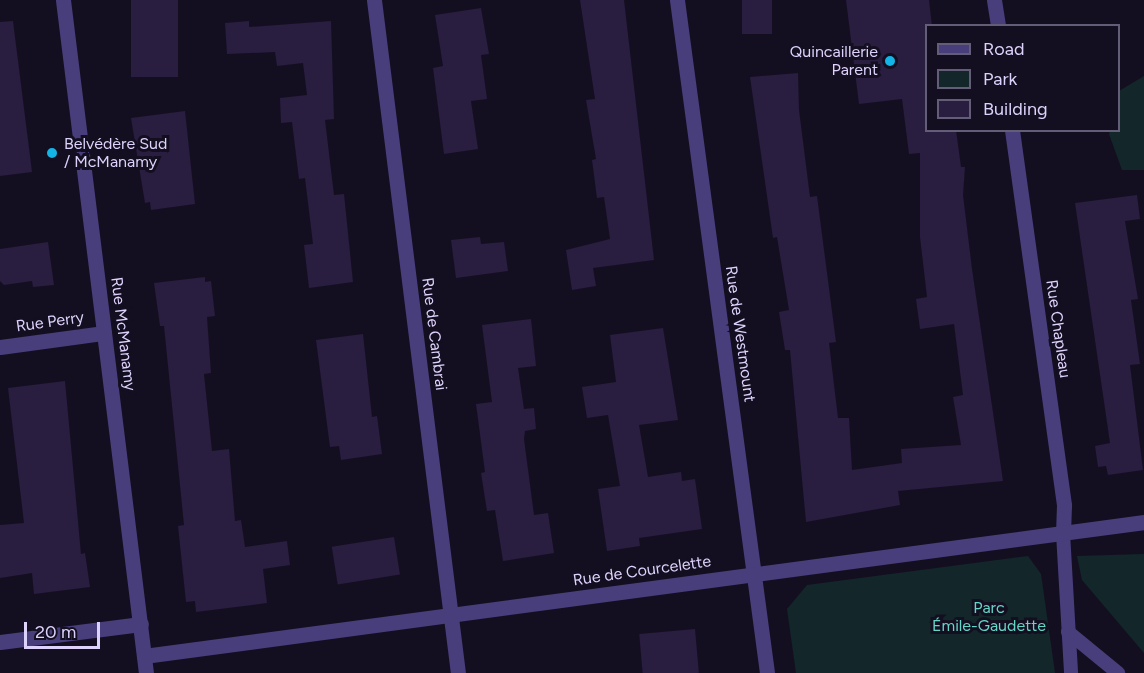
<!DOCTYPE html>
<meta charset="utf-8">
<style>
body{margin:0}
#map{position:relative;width:1144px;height:673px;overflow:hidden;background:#140f20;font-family:Figtree,sans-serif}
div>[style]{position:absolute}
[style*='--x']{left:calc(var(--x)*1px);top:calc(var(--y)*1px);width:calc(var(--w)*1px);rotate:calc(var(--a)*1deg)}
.green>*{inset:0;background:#13272a}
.building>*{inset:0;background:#291d40;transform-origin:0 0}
.service>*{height:14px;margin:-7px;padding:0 7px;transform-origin:7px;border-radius:7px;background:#493e7c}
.minor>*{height:15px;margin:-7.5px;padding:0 7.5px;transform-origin:7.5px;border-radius:7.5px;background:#493e7c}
.tertiary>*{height:15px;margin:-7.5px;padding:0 7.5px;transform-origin:7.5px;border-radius:7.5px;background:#493e7c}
.dots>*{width:16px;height:16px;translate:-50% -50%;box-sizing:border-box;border:3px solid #140f20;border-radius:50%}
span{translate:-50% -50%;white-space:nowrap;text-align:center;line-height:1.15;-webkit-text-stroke:6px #140f20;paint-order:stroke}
.poi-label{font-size:16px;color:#ddd2fb}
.right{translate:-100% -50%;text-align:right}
.left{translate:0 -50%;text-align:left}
.street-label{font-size:16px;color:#ddd2fb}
.park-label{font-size:16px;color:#65d5c8}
.legend{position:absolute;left:925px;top:24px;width:195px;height:108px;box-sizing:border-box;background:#140f20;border:2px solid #645d78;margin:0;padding:8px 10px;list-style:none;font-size:18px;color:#ddd2fb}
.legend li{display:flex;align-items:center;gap:12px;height:30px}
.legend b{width:30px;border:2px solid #645d78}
.scale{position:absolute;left:24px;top:622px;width:76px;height:27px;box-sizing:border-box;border:3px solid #ddd2fb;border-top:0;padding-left:8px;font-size:18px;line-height:21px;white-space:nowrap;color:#ddd2fb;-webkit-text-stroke:4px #140f20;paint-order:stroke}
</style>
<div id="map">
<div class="green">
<div style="clip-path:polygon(1144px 76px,1144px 170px,1122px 170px,1109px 134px,1110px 131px,1118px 130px,1119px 91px)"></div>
<div style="clip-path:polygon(1144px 554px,1144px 653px,1082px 580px,1077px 556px)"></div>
<div style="clip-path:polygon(1028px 556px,1041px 574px,1055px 673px,796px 673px,787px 609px,807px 585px)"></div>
</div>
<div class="building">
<div style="left:131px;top:0;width:47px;height:77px"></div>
<div style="clip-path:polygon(580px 0,624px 0,654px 260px,593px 268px,596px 286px,572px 290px,566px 250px,610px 239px,604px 197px,597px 198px,592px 160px,596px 159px,586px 100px,595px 99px)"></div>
<div style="left:742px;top:0;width:30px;height:34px"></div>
<div style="clip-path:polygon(846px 0,929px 0,932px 26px,927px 26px,927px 130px,956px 130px,961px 167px,965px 167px,963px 195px,972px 269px,1003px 481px,898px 491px,900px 505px,806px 522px,790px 350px,785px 350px,779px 312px,789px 310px,777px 237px,773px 238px,750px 77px,798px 73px,799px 110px,810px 197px,817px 196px,836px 342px,829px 343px,838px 418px,849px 418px,852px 470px,902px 463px,901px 449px,961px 445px,953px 397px,963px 395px,954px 324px,920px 329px,916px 299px,927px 297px,920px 237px,920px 153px,909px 154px,902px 99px,859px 104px)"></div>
<div style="clip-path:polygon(481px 8px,489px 54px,481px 55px,487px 99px,471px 101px,478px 149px,444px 154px,433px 68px,443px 66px,435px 15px)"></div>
<div style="clip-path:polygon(13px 21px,32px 172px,0 176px,0 22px)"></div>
<div style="clip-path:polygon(249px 21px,249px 27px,331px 21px,334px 119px,325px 120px,334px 195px,344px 194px,353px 282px,309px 288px,304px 245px,313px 244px,305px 178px,299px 179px,292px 122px,281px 123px,280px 98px,307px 95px,303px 63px,277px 66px,275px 52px,227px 54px,225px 23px)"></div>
<div style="clip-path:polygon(185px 111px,195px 204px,151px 210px,150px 202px,145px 203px,131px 118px)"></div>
<div style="clip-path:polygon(1137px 195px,1140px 219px,1125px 221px,1138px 299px,1131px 300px,1140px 364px,1130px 365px,1143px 470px,1108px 475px,1106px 466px,1098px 467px,1095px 446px,1110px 443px,1075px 203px)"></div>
<div style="clip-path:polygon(480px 237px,481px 244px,504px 242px,508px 271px,456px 278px,451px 240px)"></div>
<div style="clip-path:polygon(48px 242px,54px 285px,33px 287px,32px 281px,4px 285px,0 281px,0 249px)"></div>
<div style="clip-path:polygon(205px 277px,205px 282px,211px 281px,215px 316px,207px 317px,211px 373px,204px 374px,212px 451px,229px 449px,235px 521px,241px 520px,245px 547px,287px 541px,290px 565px,263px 569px,267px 603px,196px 612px,195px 601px,186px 602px,178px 526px,184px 525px,164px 326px,160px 326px,154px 283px)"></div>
<div style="clip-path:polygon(531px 319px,536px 366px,518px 368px,524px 409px,534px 408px,536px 429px,525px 431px,524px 439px,534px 515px,548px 513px,554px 553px,503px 561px,495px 510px,487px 511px,481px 473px,485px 472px,476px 404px,492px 402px,482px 325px)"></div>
<div style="clip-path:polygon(663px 328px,678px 420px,639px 425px,648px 477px,681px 472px,682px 481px,695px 479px,702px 529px,639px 538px,640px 546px,607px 551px,598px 489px,620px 486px,608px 415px,587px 418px,582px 387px,616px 382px,610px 335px)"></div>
<div style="clip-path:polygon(363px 334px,372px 417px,377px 416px,382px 454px,341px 460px,339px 446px,330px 447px,316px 340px)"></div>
<div style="clip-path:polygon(65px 381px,81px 554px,85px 553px,90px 587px,34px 594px,32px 573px,0 578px,0 525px,24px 523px,8px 388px)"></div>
<div style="left:394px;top:537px;width:38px;height:63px;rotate:81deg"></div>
<div style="left:695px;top:629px;width:44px;height:56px;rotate:85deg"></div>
</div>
<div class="service">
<div style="--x:1063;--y:533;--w:140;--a:86.7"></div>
<div style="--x:1068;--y:632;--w:65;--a:39.4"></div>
</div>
<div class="minor">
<div style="--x:374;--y:0;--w:678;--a:82.89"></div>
<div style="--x:677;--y:0;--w:679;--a:82.38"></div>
<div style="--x:994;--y:0;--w:26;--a:81"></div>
<div style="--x:1012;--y:130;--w:379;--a:82.1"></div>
<div style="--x:1064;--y:505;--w:28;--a:92"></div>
<div style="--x:0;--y:347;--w:105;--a:-7.7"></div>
<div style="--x:0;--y:642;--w:142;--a:-7.3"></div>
<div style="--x:144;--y:656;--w:1009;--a:-7.63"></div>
</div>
<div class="tertiary">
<div style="--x:63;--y:0;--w:678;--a:82.97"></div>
</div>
<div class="dots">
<div style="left:890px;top:61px;background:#13b4e6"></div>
<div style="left:52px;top:153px;background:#13b4e6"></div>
</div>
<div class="poi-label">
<span class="right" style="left:878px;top:61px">Quincaillerie<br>Parent</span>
<span class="left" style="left:64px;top:153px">Belvédère Sud<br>/ McManamy</span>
</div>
<div class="street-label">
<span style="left:50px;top:322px;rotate:-8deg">Rue Perry</span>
<span style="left:1058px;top:329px;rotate:82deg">Rue Chapleau</span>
<span style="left:123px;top:334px;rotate:83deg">Rue McManamy</span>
<span style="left:434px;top:334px;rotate:83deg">Rue de Cambrai</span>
<span style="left:740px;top:334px;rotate:82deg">Rue de Westmount</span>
<span style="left:642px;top:571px;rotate:-8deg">Rue de Courcelette</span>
</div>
<div class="park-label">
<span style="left:989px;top:617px">Parc<br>Émile-Gaudette</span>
</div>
<ul class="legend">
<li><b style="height:8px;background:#493e7c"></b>Road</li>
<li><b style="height:16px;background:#13272a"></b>Park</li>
<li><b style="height:16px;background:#291d40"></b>Building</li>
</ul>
<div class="scale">20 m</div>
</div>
